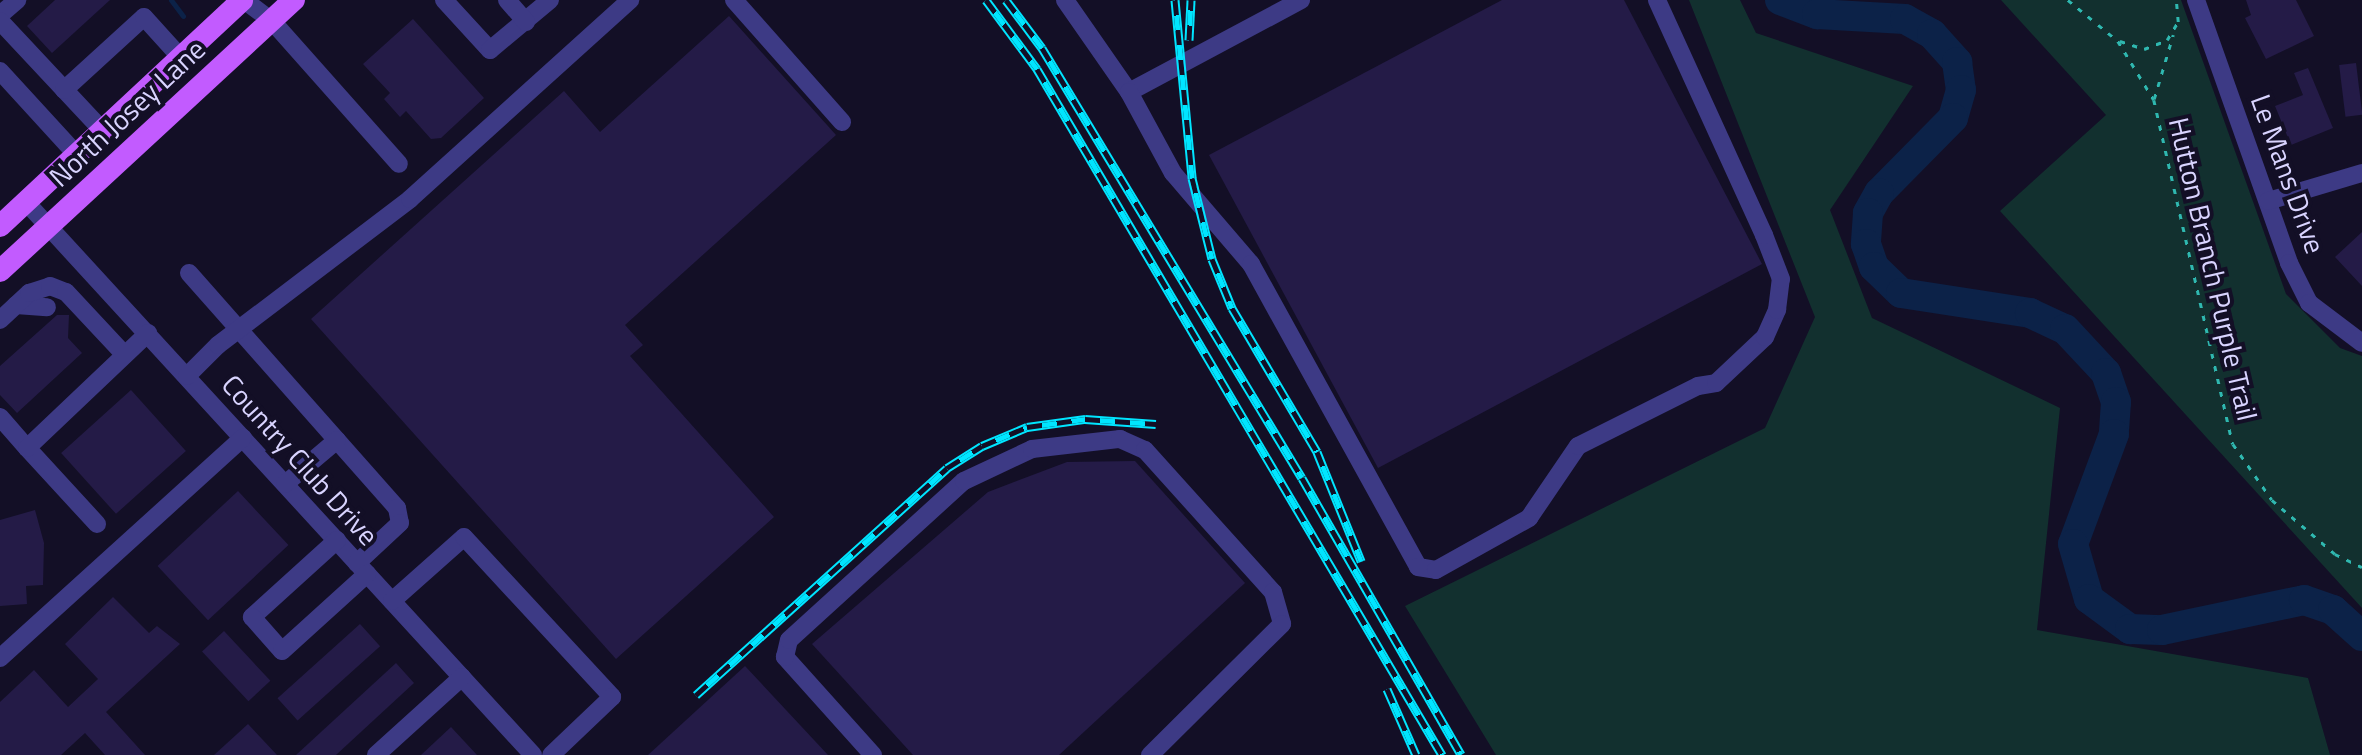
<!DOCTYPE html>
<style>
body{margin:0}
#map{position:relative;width:2362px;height:755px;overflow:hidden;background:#130f26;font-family:"Titillium Web",sans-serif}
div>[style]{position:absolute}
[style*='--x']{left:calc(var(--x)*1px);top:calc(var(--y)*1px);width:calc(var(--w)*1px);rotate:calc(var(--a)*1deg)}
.green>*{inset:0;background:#12302f}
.stream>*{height:5px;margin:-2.5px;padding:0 2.5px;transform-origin:2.5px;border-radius:2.5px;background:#0c2248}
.river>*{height:30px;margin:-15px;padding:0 15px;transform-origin:15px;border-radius:15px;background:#0c2248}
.building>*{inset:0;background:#241b47;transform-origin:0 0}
.path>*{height:2.5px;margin-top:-1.25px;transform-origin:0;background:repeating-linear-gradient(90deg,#2fb8b0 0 5px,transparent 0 13px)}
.minor>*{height:18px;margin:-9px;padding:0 9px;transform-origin:9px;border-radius:9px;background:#3d3a85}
.major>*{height:22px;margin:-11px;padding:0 11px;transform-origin:11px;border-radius:11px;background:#c25bff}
.rail>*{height:9px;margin-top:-4.5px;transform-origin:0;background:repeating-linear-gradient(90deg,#130f26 0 15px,#00e5ff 0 30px);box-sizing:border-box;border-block:2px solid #00e5ff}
span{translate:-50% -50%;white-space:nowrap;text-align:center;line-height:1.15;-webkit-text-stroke:8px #130f26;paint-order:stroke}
.street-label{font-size:28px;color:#d9d4ff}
</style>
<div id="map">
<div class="green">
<div style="clip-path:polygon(1689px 0,1740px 0,1756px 33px,1913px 86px,1830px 210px,1872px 318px,2060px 408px,2037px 630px,2308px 678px,2330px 755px,1496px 755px,1405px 606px,1765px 428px,1815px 317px)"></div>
<div style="clip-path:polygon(2001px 0,2181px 0,2286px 294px,2340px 348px,2362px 356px,2362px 608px,2000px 211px,2106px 115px)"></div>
</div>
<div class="stream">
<div style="--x:171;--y:0;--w:20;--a:53"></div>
</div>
<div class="river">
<div style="--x:1780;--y:0;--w:40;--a:21"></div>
<div style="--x:1817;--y:14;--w:88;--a:3.3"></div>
<div style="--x:1905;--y:19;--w:31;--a:29"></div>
<div style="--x:1932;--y:34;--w:38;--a:48"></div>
<div style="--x:1957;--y:62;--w:28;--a:82"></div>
<div style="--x:1961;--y:90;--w:29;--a:106"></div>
<div style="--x:1953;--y:118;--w:105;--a:134.6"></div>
<div style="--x:1879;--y:193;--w:23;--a:119"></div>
<div style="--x:1868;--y:213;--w:31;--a:94"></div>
<div style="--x:1866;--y:244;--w:24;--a:71"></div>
<div style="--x:1874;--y:267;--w:37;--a:44"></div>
<div style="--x:1901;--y:293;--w:131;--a:8.8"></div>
<div style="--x:2030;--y:313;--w:38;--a:25"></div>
<div style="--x:2065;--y:329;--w:60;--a:47"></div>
<div style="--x:2106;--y:373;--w:31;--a:71"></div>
<div style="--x:2116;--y:402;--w:32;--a:94"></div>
<div style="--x:2114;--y:434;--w:117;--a:110.4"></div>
<div style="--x:2073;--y:544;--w:57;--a:73.8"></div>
<div style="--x:2089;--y:599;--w:51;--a:36.2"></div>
<div style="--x:2130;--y:629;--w:32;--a:2"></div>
<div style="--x:2162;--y:630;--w:145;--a:-11.9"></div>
<div style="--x:2304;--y:600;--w:31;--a:19"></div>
<div style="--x:2333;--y:610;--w:39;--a:42"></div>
</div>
<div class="building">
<div style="clip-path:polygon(55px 0,110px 0,52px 53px,27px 26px)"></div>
<div style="clip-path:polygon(1502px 0,1624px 0,1762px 264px,1378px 468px,1209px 155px)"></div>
<div style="clip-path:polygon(2246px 0,2296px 0,2314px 36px,2266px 59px,2245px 18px,2251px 15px)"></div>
<div style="clip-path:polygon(729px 16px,836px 135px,625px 325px,643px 345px,630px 356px,774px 517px,616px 659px,311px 319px,564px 91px,600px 132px)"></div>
<div style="clip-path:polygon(413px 19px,484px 98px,441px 138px,431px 139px,406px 111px,400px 117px,384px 99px,390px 93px,363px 64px)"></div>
<div style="left:2356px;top:63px;width:52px;height:17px;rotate:83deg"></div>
<div style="clip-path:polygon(2308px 68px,2333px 128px,2291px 145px,2275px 106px,2303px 95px,2294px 73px)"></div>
<div style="clip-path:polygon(2362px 232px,2362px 286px,2335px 257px)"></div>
<div style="clip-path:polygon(57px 315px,69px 315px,68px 338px,82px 353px,17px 413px,0 395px,0 366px)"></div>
<div style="left:131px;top:390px;width:82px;height:94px;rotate:48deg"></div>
<div style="clip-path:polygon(1135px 461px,1245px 583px,1059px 755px,913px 755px,812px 644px,988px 492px,1067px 462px)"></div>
<div style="left:238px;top:491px;width:74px;height:110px;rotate:47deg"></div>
<div style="clip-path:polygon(35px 510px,44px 543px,43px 585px,26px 586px,27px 604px,0 606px,0 520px)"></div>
<div style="clip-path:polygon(113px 597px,149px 633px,157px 626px,180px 644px,106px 712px,145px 755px,105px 755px,85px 733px,61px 755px,0 755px,0 702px,34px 670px,68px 707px,98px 679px,65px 644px)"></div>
<div style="left:360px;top:624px;width:30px;height:111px;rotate:48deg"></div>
<div style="left:224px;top:631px;width:68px;height:30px;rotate:47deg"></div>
<div style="clip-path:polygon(396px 663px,414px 683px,336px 755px,296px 755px)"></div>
<div style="clip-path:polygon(745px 666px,828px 755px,648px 755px)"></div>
<div style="clip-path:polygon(248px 724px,277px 755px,214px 755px)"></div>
<div style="clip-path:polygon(451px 727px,477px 755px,421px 755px)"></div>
</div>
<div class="path">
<div style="--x:2068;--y:0;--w:65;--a:39.4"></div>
<div style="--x:2118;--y:41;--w:69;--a:58.6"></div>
<div style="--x:2154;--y:100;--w:353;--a:77.1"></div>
<div style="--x:2233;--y:444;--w:68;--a:55.1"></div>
<div style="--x:2272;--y:500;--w:83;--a:40.6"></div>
<div style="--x:2335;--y:554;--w:30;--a:26"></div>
<div style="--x:2120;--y:41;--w:25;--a:18"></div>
<div style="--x:2144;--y:49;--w:25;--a:-21"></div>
<div style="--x:2167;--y:40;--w:21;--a:-59"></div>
<div style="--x:2178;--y:22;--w:22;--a:-95"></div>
<div style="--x:2154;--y:99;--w:67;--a:-73.5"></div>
</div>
<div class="minor">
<div style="--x:244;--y:0;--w:35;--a:37"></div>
<div style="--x:272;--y:21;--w:191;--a:48.4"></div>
<div style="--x:444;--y:0;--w:68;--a:47.4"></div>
<div style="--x:490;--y:50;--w:78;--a:-39.8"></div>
<div style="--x:507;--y:0;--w:29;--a:49"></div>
<div style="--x:734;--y:0;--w:163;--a:48.5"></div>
<div style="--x:1065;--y:0;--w:112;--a:55.2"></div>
<div style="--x:1129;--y:92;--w:195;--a:-28.1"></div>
<div style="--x:2196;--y:0;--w:279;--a:70.5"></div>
<div style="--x:2289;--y:263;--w:45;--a:63.4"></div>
<div style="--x:2309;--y:303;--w:66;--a:37"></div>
<div style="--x:0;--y:15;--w:23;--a:-41"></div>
<div style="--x:0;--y:21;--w:151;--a:46.9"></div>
<div style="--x:0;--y:71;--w:114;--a:47.5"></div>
<div style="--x:64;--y:90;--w:108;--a:-42.4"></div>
<div style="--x:144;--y:17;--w:55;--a:47.9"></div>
<div style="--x:1129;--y:92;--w:92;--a:61.5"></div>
<div style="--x:1173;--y:173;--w:120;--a:49.4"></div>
<div style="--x:1251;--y:264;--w:346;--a:61.1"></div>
<div style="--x:1418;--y:567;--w:18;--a:9"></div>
<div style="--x:1436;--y:570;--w:107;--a:-29.2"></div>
<div style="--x:1529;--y:518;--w:87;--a:-55.8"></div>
<div style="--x:1578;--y:446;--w:134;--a:-26.6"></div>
<div style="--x:1698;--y:386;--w:18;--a:-9"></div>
<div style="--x:1716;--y:383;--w:67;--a:-43.2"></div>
<div style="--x:1765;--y:337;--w:30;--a:-66"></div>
<div style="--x:1777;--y:310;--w:31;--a:-83"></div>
<div style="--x:1781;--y:279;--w:47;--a:-111.1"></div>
<div style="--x:1764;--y:235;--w:258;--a:-114.5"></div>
<div style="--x:2268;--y:201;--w:98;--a:-16.6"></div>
<div style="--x:26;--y:202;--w:750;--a:47.48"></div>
<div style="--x:189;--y:273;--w:314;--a:48.5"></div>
<div style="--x:397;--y:508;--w:15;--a:79"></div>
<div style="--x:400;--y:523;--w:59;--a:137.1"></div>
<div style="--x:16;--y:305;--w:31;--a:4"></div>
<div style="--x:0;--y:320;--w:40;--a:-43"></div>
<div style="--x:29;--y:293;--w:22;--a:-18"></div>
<div style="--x:50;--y:286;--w:17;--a:21"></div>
<div style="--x:66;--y:292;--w:86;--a:46.9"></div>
<div style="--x:187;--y:376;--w:44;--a:-45"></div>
<div style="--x:218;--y:345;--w:241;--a:-37.2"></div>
<div style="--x:410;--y:199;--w:297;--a:-42.1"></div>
<div style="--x:0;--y:417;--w:41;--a:48.9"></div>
<div style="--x:285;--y:484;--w:68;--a:-40.2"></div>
<div style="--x:97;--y:524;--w:103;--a:-132.6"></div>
<div style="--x:27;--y:448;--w:167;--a:-43.5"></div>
<div style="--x:337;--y:540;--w:115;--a:137.8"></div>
<div style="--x:252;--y:617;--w:45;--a:48.6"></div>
<div style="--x:282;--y:651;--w:115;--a:-42.2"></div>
<div style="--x:392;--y:601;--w:96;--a:-41.6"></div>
<div style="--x:464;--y:537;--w:218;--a:47.2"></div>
<div style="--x:612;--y:697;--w:84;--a:136.4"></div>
<div style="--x:0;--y:658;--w:328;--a:-42.2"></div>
<div style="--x:376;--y:755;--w:116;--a:-42.2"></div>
<div style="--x:873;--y:755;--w:132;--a:-131.9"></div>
<div style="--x:785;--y:657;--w:17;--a:-77"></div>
<div style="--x:789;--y:640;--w:236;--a:-42.3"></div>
<div style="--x:964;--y:481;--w:75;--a:-25.2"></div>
<div style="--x:1032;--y:449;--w:89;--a:-6.5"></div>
<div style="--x:1120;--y:439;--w:27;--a:24"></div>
<div style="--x:1145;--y:450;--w:191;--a:48"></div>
<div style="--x:1273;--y:592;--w:33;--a:74"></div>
<div style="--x:1282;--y:624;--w:186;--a:135.2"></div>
</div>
<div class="major">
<div style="--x:0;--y:226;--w:331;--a:-43"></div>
<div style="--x:0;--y:271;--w:400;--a:-42.7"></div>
</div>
<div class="rail">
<div style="--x:986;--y:0;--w:86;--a:53.5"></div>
<div style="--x:1037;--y:69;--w:797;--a:59.44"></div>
<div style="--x:1006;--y:0;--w:60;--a:53.1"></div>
<div style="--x:1042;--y:48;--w:502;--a:58.84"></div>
<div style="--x:1302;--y:478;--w:319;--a:60.1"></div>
<div style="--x:1175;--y:0;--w:179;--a:84.5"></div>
<div style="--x:1192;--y:178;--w:83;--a:76.1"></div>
<div style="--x:1212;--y:259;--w:53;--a:67.8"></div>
<div style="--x:1232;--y:308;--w:167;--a:59.4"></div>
<div style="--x:1317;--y:452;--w:118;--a:68"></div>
<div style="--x:1189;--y:40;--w:40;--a:-87.1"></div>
<div style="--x:1387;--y:689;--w:72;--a:66.3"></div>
<div style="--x:696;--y:695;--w:338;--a:-42.1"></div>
<div style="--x:947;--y:468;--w:41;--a:-32.2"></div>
<div style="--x:982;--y:446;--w:49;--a:-22.9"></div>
<div style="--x:1027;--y:427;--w:59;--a:-7.9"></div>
<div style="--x:1085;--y:419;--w:71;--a:4"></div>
</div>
<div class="street-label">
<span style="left:127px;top:113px;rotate:-43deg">North Josey Lane</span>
<span style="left:2288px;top:174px;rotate:70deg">Le Mans Drive</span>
<span style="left:2213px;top:269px;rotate:77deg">Hutton Branch Purple Trail</span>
<span style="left:300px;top:460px;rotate:48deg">Country Club Drive</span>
</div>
</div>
